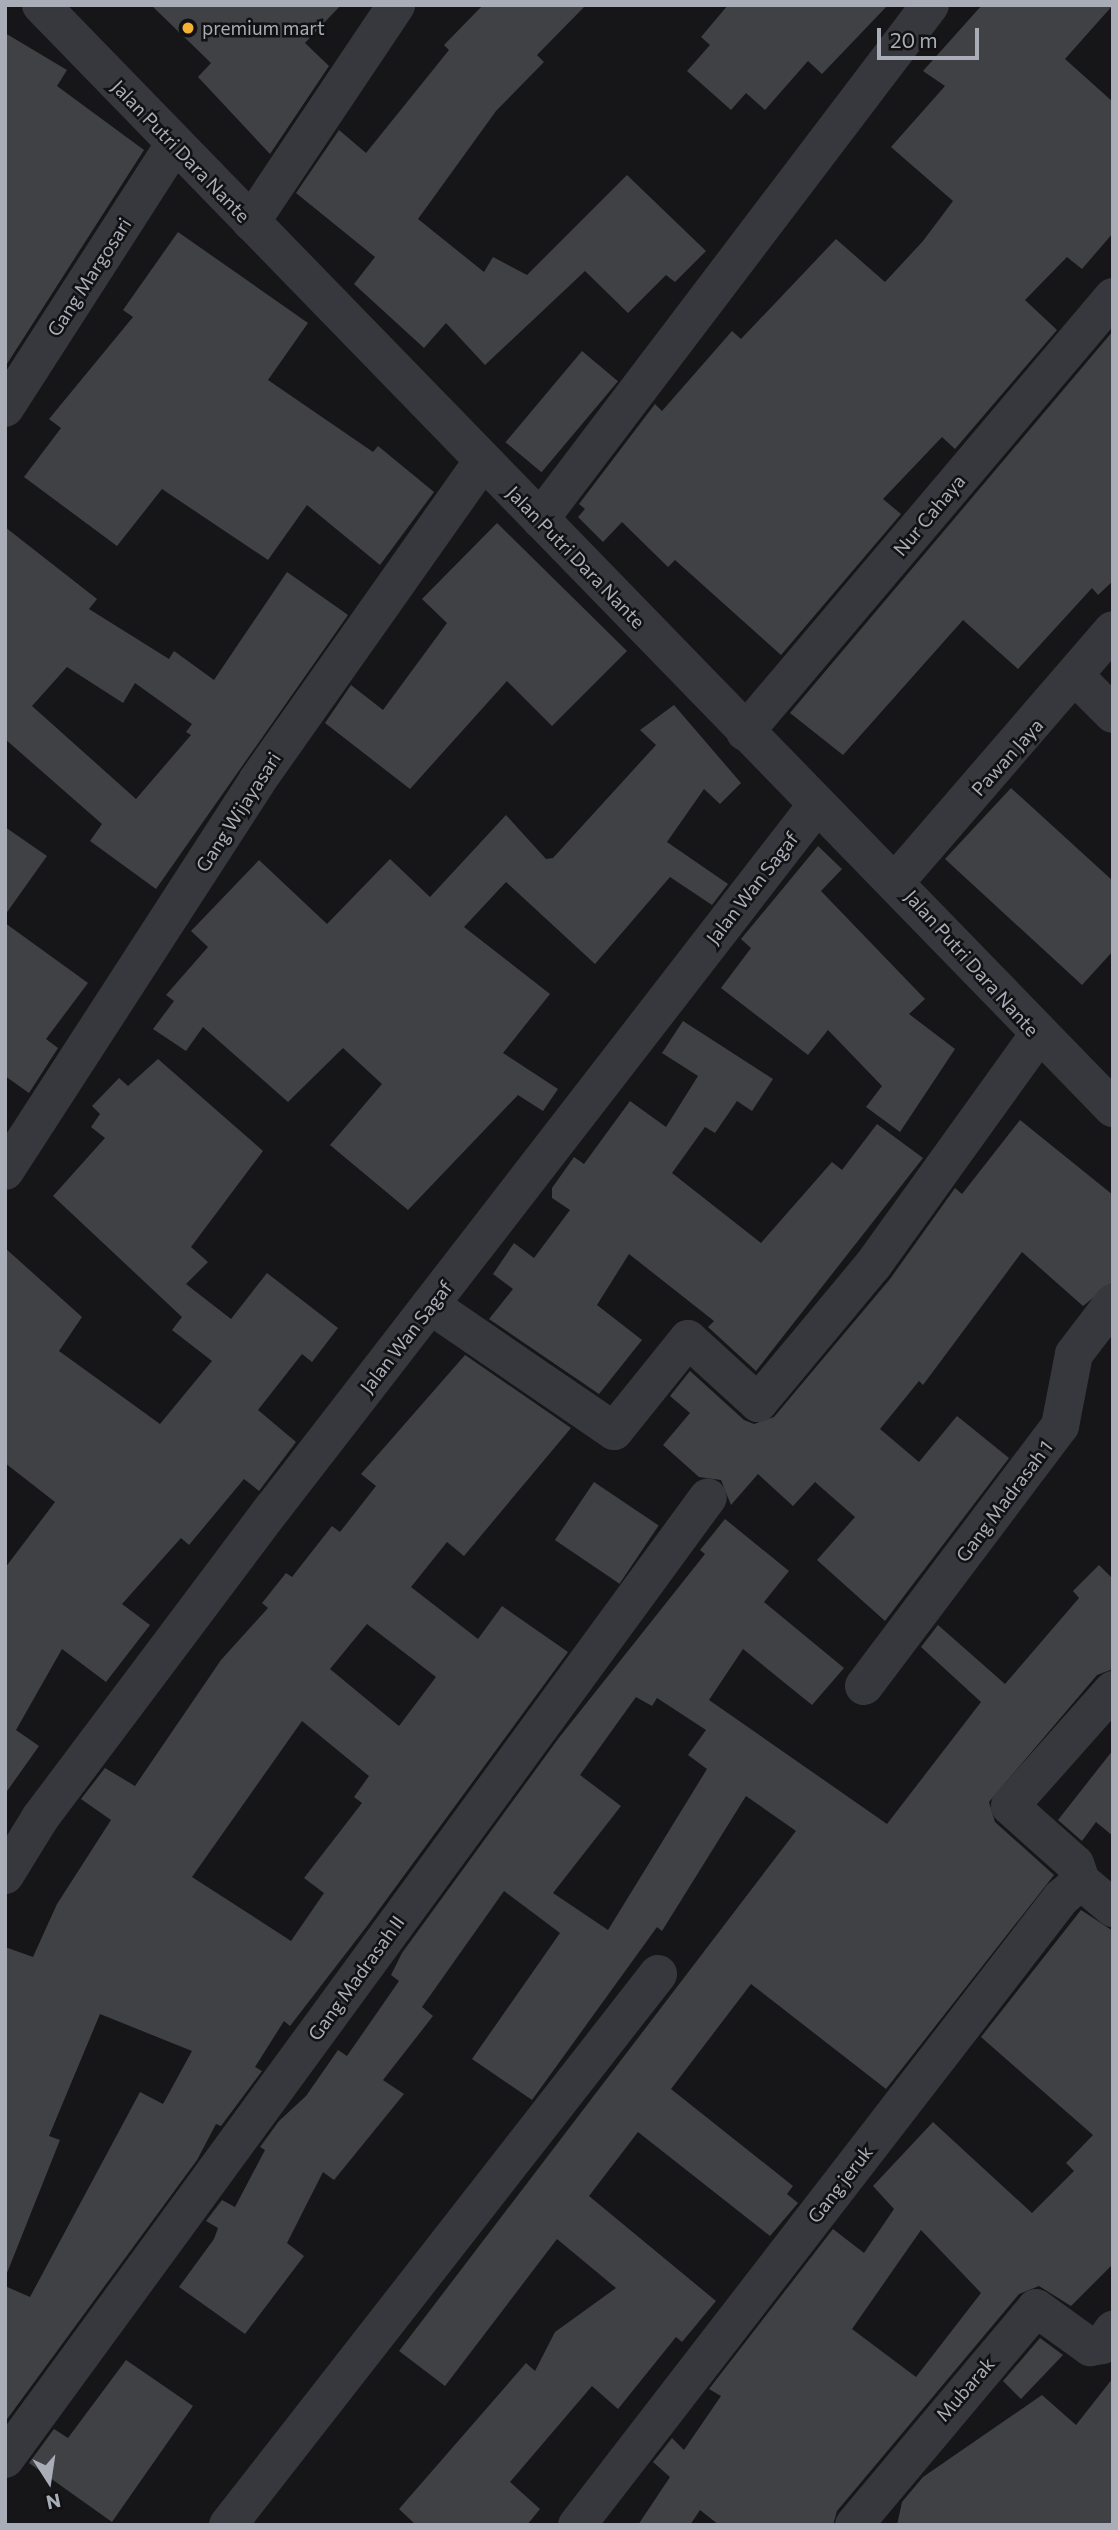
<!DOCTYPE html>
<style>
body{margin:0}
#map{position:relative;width:1118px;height:2530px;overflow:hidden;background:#161618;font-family:Commissioner,sans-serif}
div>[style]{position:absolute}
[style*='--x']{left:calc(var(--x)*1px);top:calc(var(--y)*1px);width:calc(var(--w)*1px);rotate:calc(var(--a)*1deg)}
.building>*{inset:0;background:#404145;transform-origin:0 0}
.minor>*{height:38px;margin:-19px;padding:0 19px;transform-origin:19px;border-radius:19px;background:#37383d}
.tertiary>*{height:38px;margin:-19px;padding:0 19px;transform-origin:19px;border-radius:19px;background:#37383d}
.dots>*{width:19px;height:19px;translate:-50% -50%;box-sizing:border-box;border:4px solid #111113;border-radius:50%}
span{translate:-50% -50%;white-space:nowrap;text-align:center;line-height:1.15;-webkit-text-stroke:5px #111113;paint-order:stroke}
.poi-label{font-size:19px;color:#a8adb8}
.left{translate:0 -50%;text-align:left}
.street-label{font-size:19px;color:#a8adb8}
.frame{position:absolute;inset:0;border:7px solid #a8adb8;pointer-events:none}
.north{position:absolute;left:14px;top:2446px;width:70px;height:70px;-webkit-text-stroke:5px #111113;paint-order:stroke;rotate:168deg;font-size:19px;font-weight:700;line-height:28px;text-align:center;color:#a8adb8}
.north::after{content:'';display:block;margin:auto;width:24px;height:32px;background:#a8adb8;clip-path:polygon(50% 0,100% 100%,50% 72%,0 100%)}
.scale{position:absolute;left:877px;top:28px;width:102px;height:32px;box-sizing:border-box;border:4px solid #a8adb8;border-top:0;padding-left:9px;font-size:21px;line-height:24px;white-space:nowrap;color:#a8adb8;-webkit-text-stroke:5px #111113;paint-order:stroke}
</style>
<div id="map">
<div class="building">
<div style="clip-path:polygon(151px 5px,341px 5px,305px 43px,329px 66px,270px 154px,198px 77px,211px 63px)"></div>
<div style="clip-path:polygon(483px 5px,586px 5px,537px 55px,544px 62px,496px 111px,418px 219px,484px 272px,493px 257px,527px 275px,627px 175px,706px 251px,675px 282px,666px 275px,628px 313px,585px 271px,485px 365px,446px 323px,424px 348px,354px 284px,375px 257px,296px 193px,339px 130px,366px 153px,449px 50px,444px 45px)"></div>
<div style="clip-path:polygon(728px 5px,888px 5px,822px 74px,808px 61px,765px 110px,746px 93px,731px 110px,687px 71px,710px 45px,701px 37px)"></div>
<div style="clip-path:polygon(982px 5px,1113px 5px,1065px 59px,1113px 102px,1113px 233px,1082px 269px,1067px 257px,1025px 300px,1057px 330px,955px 449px,942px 437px,883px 499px,901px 514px,781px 655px,675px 560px,668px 567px,622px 522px,603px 542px,578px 517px,585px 509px,579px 504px,655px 404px,662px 411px,732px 331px,741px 339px,836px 239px,885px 282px,923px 241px,953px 201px,891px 147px,945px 86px,923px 71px)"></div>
<div style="clip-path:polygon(5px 33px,67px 70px,57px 86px,144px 150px,5px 367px)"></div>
<div style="clip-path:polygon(178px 232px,308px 323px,268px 380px,373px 452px,378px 446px,434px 492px,380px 565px,307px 505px,268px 560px,162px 489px,117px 546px,24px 477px,61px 428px,49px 419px,133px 317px,123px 310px)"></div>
<div style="clip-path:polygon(1113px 331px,1113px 581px,1098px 595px,1092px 588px,1018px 669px,963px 620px,843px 755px,790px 713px)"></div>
<div style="left:582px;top:351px;width:47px;height:119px;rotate:40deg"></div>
<div style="clip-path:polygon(497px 523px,627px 651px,552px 726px,507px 681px,410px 789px,325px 723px,351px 685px,383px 710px,447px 623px,422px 599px)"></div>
<div style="clip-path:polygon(evenodd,5px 527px,97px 599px,89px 609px,169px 659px,174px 651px,214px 680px,287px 572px,348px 615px,156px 889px,90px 841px,102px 824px,5px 739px,5px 527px,67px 667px,123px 703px,135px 683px,192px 724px,186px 732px,191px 735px,136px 799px,32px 706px,67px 667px)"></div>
<div style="clip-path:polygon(674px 705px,741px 783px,720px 804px,704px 789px,667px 842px,728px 884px,712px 905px,670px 877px,595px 964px,506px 882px,464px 927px,550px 994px,503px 1053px,558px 1089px,543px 1111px,518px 1095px,408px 1210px,330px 1145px,382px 1084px,343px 1048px,288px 1102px,203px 1027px,186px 1051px,153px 1029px,174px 1001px,166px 995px,208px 947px,191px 931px,259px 860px,327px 924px,390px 859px,430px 897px,506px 815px,546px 859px,553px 858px,656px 745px,640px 730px)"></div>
<div style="clip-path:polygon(1011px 788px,1113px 881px,1113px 951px,1082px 985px,945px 859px)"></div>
<div style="clip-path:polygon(5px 827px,47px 856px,5px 915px)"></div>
<div style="clip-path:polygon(818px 846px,842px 869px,821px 891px,925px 999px,909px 1014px,955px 1049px,900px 1132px,866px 1107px,882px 1086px,828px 1030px,808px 1055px,721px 988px,751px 948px,741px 939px)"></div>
<div style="clip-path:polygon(5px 923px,88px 983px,46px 1039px,58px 1048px,29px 1093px,5px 1076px)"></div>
<div style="clip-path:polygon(683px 1021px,773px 1079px,752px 1111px,737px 1101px,715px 1133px,705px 1127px,672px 1173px,761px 1243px,832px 1162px,842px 1170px,877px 1124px,923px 1158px,756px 1371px,708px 1327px,714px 1321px,629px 1254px,597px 1305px,642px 1340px,599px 1394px,489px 1319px,513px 1289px,493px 1274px,514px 1243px,534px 1258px,570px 1210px,552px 1198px,552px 1188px,574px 1157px,584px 1164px,630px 1101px,666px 1127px,698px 1076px,662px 1053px)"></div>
<div style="clip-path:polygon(158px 1059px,263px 1151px,191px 1247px,208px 1262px,186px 1284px,231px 1319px,267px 1273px,338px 1328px,312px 1362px,302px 1354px,258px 1410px,296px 1442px,259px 1491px,244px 1479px,189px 1545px,181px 1538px,122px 1604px,150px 1625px,106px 1682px,62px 1649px,16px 1730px,39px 1746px,5px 1794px,5px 1568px,55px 1502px,5px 1463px,5px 1248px,82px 1317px,59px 1351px,160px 1424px,212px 1361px,172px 1330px,182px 1317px,53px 1196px,105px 1138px,91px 1127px,100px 1114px,92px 1106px,119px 1078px,128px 1086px)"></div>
<div style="clip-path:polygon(1020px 1120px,1113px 1195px,1113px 1282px,1083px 1306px,1022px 1252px,923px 1385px,919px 1381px,880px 1429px,919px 1462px,957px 1416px,1009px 1458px,885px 1621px,817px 1560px,855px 1517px,815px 1482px,793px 1506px,758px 1474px,731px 1505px,721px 1480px,699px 1477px,663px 1445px,690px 1413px,670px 1396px,690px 1371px,744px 1420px,754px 1424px,774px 1417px,890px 1279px,955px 1188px,962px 1194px)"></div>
<div style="clip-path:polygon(evenodd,465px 1355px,571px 1428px,464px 1556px,447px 1542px,411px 1587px,478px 1639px,502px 1606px,568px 1652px,367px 1926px,290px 2026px,284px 2021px,255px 2067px,262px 2071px,221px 2126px,216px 2124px,197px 2160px,5px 2422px,5px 2286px,30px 2297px,140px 2092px,163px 2104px,192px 2051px,100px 2014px,49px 2136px,60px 2140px,5px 2278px,5px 1947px,33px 1957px,57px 1904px,111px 1820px,81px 1799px,105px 1768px,135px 1786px,221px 1660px,268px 1608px,262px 1603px,286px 1573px,292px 1577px,332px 1526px,340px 1532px,376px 1486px,361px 1474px,465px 1355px,367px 1624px,436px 1677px,399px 1726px,330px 1669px,367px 1624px,465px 1355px,302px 1721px,369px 1776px,354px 1797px,362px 1803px,304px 1878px,324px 1893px,291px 1941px,192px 1877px,302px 1721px)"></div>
<div style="left:594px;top:1482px;width:78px;height:70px;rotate:34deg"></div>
<div style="clip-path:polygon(evenodd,725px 1519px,789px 1571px,764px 1602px,844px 1668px,812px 1705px,743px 1649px,709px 1700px,887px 1824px,981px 1702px,921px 1647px,938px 1625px,1005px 1684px,1079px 1598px,1073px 1591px,1099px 1565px,1113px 1579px,1113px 1669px,1097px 1675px,989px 1802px,995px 1822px,1054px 1875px,886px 2089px,751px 1984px,671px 2089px,793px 2186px,787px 2194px,798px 2203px,770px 2236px,638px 2132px,589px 2196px,716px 2301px,682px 2342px,676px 2337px,618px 2409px,592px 2386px,510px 2482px,540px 2509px,527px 2525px,416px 2525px,399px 2509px,526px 2363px,535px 2371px,555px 2332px,616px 2288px,557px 2239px,445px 2386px,399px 2351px,796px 1831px,746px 1796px,662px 1931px,657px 1927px,532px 2100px,472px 2059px,560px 1933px,504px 1891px,422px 2007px,433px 2016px,383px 2080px,404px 2094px,334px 2180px,323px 2172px,287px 2243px,304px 2256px,245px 2334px,179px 2287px,214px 2239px,218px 2228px,206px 2221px,222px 2200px,235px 2207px,265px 2150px,260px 2147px,279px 2121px,306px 2096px,338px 2050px,347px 2056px,399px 1981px,391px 1975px,402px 1953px,558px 1739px,705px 1554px,700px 1550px,725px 1519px,636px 1697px,652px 1706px,657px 1698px,706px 1730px,688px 1755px,707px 1769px,608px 1930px,553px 1893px,621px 1806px,580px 1775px,636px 1697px)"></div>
<div style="clip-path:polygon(1113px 1750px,1113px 1836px,1096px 1822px,1082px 1841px,1058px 1820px)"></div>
<div style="clip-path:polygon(evenodd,1081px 1910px,1113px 1931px,1113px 2264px,1071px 2306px,1039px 2286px,1019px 2294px,837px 2511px,833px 2525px,719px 2525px,700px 2510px,690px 2525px,638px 2525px,670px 2477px,653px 2462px,672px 2438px,684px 2450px,721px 2396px,709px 2389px,833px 2229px,864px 2253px,894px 2209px,873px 2186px,933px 2122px,1032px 2213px,1074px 2171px,1066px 2163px,1093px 2135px,981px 2037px,1081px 1910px,921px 2230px,981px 2293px,916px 2377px,852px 2329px,921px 2230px)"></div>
<div style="clip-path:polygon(1040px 2338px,1063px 2355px,1021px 2399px,1003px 2381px)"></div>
<div style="clip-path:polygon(126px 2360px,193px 2406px,112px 2522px,29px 2463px,54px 2429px,68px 2438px)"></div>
<div style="clip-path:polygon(1113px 2378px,1113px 2525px,897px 2525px,902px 2502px,923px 2477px,1042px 2395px,1076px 2425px)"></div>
</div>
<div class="minor">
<div style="--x:251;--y:222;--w:261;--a:-56.2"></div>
<div style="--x:5;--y:408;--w:311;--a:-57.3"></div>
<div style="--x:540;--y:519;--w:645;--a:-52.81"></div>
<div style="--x:1077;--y:678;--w:51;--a:45"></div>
<div style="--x:745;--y:732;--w:570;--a:-49.77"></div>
<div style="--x:897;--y:880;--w:330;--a:-49.2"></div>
<div style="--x:5;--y:1171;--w:464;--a:-57.1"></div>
<div style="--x:257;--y:781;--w:392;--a:-54.8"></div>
<div style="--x:430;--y:1305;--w:223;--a:34.4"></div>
<div style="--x:614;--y:1431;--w:118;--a:-51.2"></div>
<div style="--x:688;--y:1339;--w:95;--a:42.4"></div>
<div style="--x:758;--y:1403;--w:180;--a:-50.2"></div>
<div style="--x:873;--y:1265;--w:283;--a:-54.3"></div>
<div style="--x:864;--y:1686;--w:326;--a:-53"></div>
<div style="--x:1060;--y:1426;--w:73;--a:-79"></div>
<div style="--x:1074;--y:1354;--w:64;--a:-52.6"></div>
<div style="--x:5;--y:1875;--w:67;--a:-58.4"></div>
<div style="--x:40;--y:1818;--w:388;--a:-53.1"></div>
<div style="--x:273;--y:1508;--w:887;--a:-52.28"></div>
<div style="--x:1081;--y:1881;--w:18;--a:-109"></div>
<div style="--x:1075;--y:1864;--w:87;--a:-138.3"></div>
<div style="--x:1010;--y:1806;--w:155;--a:-48.4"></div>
<div style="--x:1081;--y:1881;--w:42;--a:40.2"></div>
<div style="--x:5;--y:2459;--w:1191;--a:-53.84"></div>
<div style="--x:228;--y:2525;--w:699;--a:-52.03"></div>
<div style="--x:577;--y:2525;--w:792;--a:-52.33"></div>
<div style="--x:1061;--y:1898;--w:26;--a:-40"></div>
<div style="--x:854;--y:2525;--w:283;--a:-50"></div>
<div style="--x:1036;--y:2308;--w:67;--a:35.8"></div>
<div style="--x:1090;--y:2347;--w:12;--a:-9"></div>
<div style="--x:1102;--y:2345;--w:19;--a:-54"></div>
</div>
<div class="tertiary">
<div style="--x:41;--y:5;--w:1538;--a:45.82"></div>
</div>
<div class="dots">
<div style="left:188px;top:28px;background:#f2b134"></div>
</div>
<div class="poi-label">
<span class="left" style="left:202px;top:28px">premium mart</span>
</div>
<div class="street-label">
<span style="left:181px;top:151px;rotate:46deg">Jalan Putri Dara Nante</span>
<span style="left:89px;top:277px;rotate:-57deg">Gang Margosari</span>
<span style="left:929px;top:515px;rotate:-50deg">Nur Cahaya</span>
<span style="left:576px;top:557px;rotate:46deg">Jalan Putri Dara Nante</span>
<span style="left:1007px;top:757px;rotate:-48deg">Pawan Jaya</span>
<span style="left:238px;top:812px;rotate:-57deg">Gang Wijayasari</span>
<span style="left:752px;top:888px;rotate:-52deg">Jalan Wan Sagaf</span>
<span style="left:972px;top:963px;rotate:48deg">Jalan Putri Dara Nante</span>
<span style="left:406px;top:1337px;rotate:-52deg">Jalan Wan Sagaf</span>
<span style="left:1004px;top:1501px;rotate:-53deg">Gang Madrasah 1</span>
<span style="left:356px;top:1978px;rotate:-54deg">Gang Madrasah II</span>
<span style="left:840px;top:2184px;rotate:-52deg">Gang jeruk</span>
<span style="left:965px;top:2389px;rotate:-49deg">Mubarak</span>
</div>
<div class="frame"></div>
<div class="north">N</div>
<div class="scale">20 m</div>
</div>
